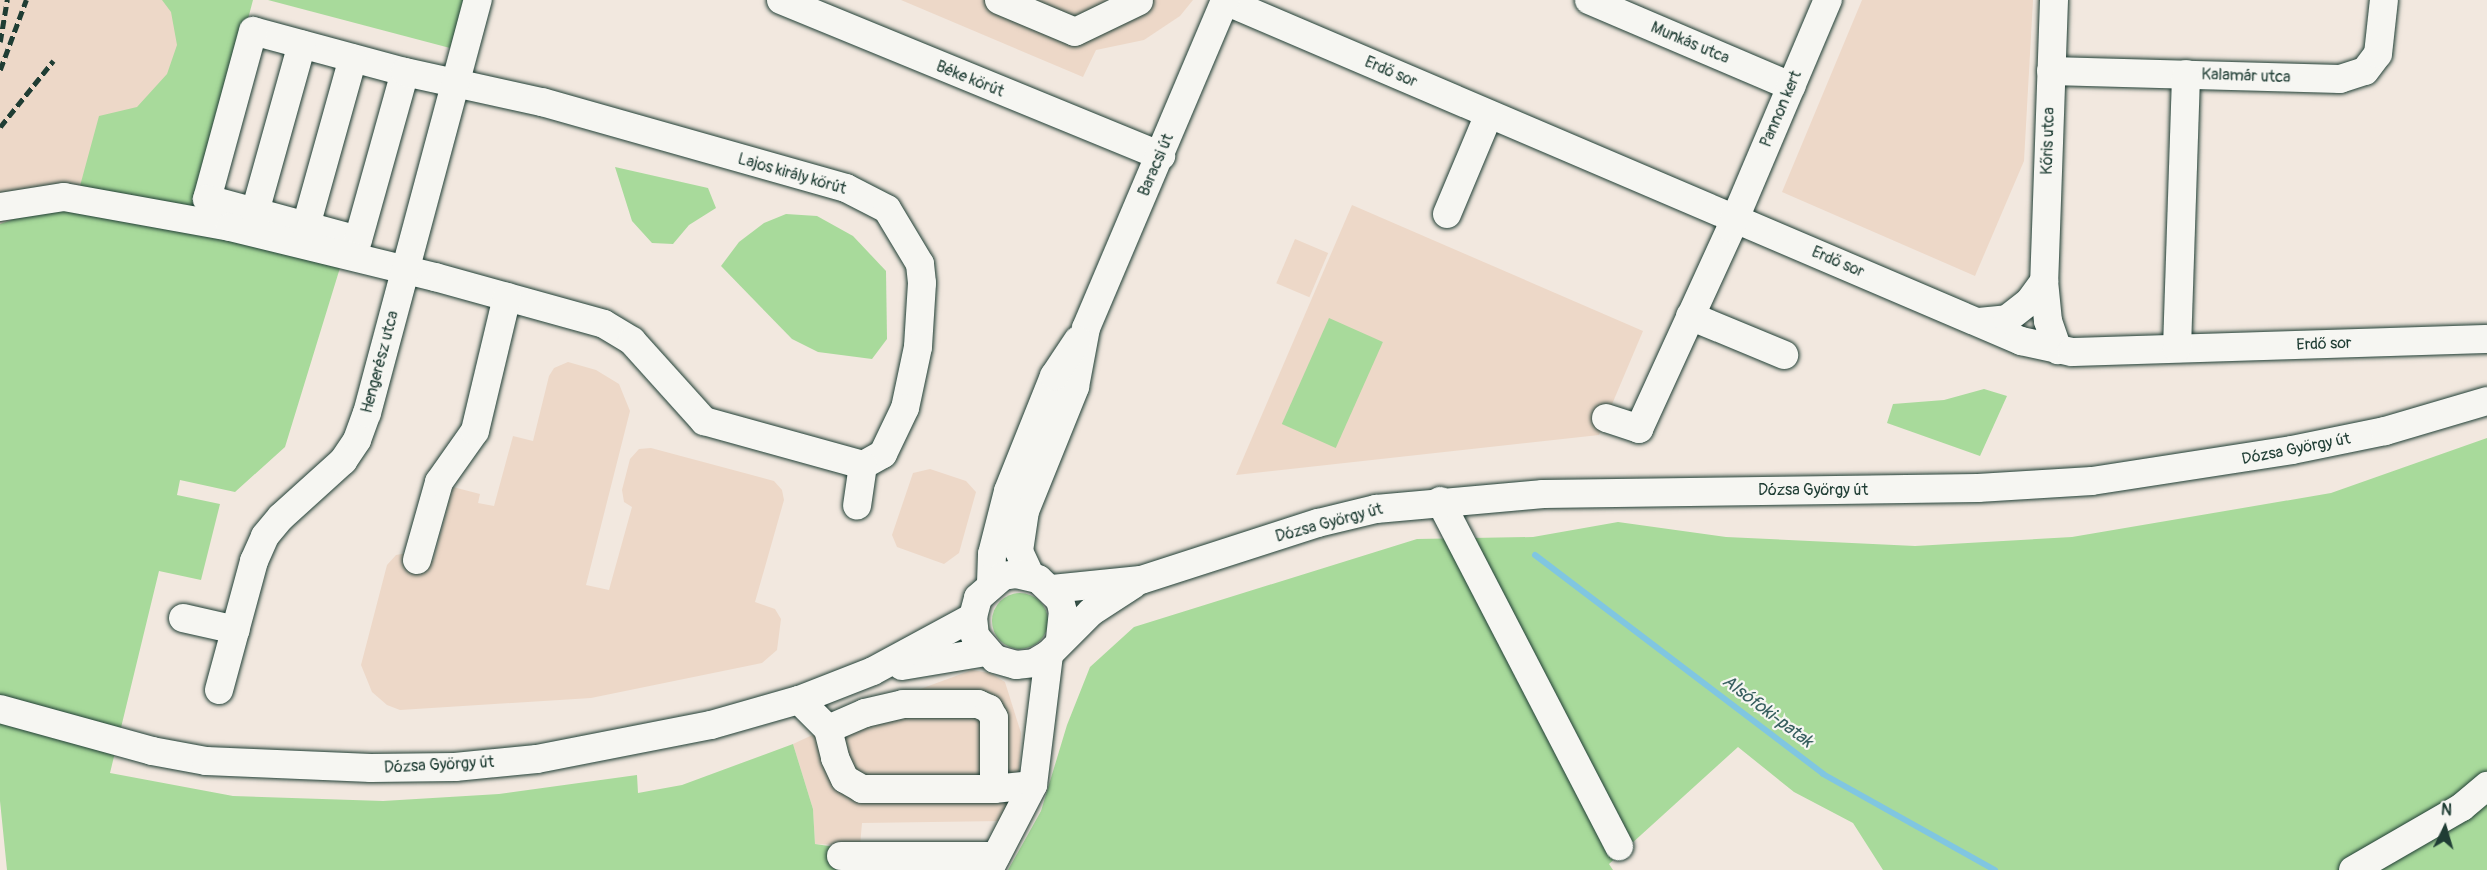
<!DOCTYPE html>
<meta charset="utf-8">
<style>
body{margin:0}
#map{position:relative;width:2487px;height:870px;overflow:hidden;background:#f2e8df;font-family:Pangolin,sans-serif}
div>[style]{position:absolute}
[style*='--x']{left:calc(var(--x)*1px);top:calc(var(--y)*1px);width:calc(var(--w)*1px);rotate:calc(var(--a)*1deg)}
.built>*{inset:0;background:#edd8c8;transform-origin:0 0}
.green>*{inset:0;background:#a8da9b;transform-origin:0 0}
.round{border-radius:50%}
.stream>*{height:6px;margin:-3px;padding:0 3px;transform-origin:3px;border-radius:3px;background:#80c6e1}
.roads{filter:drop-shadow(0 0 2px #1f3d34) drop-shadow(0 0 2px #1f3d34)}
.minor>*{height:28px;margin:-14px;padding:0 14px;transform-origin:14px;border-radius:14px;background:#f6f6f2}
.rail>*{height:4.5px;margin-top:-2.25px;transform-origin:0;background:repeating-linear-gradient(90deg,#1f3d34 0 9px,transparent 0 13.5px)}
span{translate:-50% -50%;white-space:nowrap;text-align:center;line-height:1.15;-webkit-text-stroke:4.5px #f6f6f2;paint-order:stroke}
.street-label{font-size:16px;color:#1f3d34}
.water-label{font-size:18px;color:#375f5f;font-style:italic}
.north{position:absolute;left:2415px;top:798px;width:60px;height:60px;-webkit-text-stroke:4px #f6f6f2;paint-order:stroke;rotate:5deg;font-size:16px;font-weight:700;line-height:24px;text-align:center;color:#1f3d34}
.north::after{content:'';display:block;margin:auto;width:21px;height:27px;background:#1f3d34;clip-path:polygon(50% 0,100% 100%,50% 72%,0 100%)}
</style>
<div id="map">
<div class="built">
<div style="clip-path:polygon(0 0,238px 0,0 444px)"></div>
<div style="clip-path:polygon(901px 0,1193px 0,1180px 16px,1144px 40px,1096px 50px,1083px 77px)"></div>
<div style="clip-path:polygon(1862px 0,2033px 0,2024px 161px,1975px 276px,1782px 192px)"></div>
<div style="clip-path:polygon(1352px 205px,1643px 331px,1599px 435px,1236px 475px)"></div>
<div style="left:1295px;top:239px;width:36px;height:48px;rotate:23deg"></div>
<div style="clip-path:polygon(568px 362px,596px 370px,619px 384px,630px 411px,586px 585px,609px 590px,632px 507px,624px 502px,622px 490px,630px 459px,639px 449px,651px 448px,774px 481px,782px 490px,784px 500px,755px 602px,775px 609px,781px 619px,777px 650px,762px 663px,591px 698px,400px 710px,387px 705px,372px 692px,361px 665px,387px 565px,396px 555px,407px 553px,433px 561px,453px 487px,480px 494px,478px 503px,494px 506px,513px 436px,533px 441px,549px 376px,554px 368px)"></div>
<div style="clip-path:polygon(930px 469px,966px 481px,976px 492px,959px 553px,944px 564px,897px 547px,892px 535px,913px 473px)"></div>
<div style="clip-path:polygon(972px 670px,990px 673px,1005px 682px,1021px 733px,1019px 771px,1002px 821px,862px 823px,860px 846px,815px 844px,813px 809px,793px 744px,877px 705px)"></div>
</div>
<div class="green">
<div style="clip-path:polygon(162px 0,253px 0,198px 209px,343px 258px,285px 447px,235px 492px,180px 480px,177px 495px,220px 504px,201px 580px,159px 571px,110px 773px,233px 796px,383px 801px,499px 794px,637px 775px,638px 793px,682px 785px,793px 744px,813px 809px,815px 844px,836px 847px,836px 870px,7px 870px,0 801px,0 224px,77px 197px,99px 116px,137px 107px,167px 74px,177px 45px,171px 12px)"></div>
<div style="clip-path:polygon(268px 0,464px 0,450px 48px)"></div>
<div style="clip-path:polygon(615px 167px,708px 188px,716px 208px,689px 225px,673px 244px,652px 243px,632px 221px)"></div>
<div style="clip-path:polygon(786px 214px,817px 216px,853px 236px,886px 271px,887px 339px,872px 359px,818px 352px,792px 339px,721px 266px,739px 242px,764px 223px)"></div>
<div style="left:1329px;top:318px;width:59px;height:116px;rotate:24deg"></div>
<div style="clip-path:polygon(1984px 389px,2007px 396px,1980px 456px,1887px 423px,1893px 404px,1944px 400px)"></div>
<div style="clip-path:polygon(2487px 438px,2487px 870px,1883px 870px,1853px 823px,1794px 792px,1738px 747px,1609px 864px,1613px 870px,1008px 870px,1041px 811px,1067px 725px,1090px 667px,1134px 627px,1417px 539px,1533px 537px,1618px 522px,1726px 537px,1915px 546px,2072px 537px,2331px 493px)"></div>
<div class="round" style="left:992px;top:593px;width:56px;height:56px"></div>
</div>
<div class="stream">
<div style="--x:1535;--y:555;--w:362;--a:37.2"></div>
<div style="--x:1823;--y:774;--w:197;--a:29.2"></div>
</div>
<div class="roads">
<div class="minor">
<div style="--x:781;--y:0;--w:411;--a:22.3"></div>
<div style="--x:999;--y:0;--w:82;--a:22.8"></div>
<div style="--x:1075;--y:32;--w:71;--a:-25.8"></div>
<div style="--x:1589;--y:0;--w:220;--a:23.1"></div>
<div style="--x:2054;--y:0;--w:281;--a:92"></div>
<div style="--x:2044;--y:281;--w:40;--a:84.3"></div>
<div style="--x:2048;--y:321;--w:31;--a:71"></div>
<div style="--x:1225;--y:1;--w:866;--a:23.13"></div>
<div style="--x:2021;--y:341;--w:52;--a:12.2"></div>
<div style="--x:2072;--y:352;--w:415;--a:-1.8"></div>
<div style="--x:2051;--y:71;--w:289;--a:1.6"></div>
<div style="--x:2340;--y:79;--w:26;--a:-18"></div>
<div style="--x:2365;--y:71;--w:21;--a:-53"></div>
<div style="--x:2378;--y:54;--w:54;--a:-83.7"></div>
<div style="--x:405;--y:72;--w:157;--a:-164.9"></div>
<div style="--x:253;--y:31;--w:174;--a:105.3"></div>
<div style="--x:207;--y:199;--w:156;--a:15.2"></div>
<div style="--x:358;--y:240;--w:174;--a:-74.4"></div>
<div style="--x:405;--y:72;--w:140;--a:12.4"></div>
<div style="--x:542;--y:102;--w:316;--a:15.8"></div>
<div style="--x:846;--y:188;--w:46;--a:27.1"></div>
<div style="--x:887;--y:209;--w:64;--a:59"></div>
<div style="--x:920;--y:264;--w:19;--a:84"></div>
<div style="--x:922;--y:283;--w:64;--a:93.6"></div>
<div style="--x:918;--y:347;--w:62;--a:102"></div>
<div style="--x:905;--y:408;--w:51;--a:115.6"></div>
<div style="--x:883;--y:454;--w:23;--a:151"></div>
<div style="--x:0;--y:207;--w:65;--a:-8.9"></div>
<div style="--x:64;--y:197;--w:169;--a:10.2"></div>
<div style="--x:230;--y:227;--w:211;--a:13.7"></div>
<div style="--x:435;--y:277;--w:175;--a:15.5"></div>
<div style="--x:604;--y:324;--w:33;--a:31"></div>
<div style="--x:632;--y:341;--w:108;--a:48"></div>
<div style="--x:704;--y:421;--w:165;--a:15.5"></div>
<div style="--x:863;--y:465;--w:41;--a:98.3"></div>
<div style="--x:255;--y:212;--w:174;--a:-74.4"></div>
<div style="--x:1447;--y:214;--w:108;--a:-67.2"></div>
<div style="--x:306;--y:226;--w:174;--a:-74.4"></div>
<div style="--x:1690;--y:316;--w:102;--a:22.5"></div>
<div style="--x:1979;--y:322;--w:28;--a:-6"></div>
<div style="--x:2007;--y:319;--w:28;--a:-38"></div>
<div style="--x:2029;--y:302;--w:26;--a:-54"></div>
<div style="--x:2177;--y:348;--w:274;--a:-88.1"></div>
<div style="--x:1606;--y:418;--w:35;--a:18"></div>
<div style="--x:1639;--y:429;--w:221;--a:-65.4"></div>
<div style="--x:1731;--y:228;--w:248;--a:-67"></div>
<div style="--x:1440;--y:501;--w:389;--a:62.6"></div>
<div style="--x:417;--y:560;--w:81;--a:-74.2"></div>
<div style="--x:439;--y:482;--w:62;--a:-54.8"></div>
<div style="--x:475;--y:431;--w:138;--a:-76.6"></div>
<div style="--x:1030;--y:575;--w:26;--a:-115"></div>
<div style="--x:1019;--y:551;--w:40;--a:-81.5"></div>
<div style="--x:1025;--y:511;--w:134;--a:-68"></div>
<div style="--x:1075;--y:387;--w:60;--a:-79.4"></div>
<div style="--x:1086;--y:328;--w:356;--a:-67"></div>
<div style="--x:991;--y:583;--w:29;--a:-88"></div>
<div style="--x:992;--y:554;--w:65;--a:-75.7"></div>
<div style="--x:1008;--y:491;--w:124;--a:-68.2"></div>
<div style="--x:1054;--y:376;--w:43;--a:-56.3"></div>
<div style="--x:1052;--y:589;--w:89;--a:-5.8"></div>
<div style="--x:1141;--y:580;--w:186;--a:-17.9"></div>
<div style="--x:1318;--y:523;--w:60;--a:-13.6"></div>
<div style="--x:1376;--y:509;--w:168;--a:-5.1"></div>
<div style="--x:1543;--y:494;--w:435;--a:-0.8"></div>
<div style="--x:1978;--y:488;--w:114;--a:-3.5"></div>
<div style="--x:2092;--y:481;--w:202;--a:-8.8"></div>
<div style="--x:2292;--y:450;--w:95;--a:-11.5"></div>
<div style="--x:2385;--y:431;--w:106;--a:-16.4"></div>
<div style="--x:183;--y:618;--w:54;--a:12.8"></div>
<div style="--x:1060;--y:639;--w:27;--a:-84"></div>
<div style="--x:1063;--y:612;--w:12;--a:-104"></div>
<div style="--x:1060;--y:600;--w:30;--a:-136"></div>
<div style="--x:1038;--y:579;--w:22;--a:-167"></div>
<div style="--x:1017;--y:574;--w:14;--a:172"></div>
<div style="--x:1003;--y:576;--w:33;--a:139"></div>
<div style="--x:978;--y:598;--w:20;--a:105"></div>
<div style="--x:973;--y:617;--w:19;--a:84"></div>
<div style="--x:975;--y:636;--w:30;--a:49"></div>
<div style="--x:995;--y:659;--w:22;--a:16"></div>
<div style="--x:1016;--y:665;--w:18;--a:-6"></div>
<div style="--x:1034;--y:663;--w:17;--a:-31"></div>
<div style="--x:1049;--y:654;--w:59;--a:-45"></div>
<div style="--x:1091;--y:612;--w:51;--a:-33.1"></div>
<div style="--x:902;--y:666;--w:85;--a:-9.5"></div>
<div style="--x:219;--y:690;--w:134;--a:-74.8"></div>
<div style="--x:254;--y:561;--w:27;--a:-66"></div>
<div style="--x:265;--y:536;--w:25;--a:-50"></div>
<div style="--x:281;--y:517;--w:84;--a:-42.1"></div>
<div style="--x:343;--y:461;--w:25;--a:-56"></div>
<div style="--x:357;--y:440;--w:29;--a:-70"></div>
<div style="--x:367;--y:413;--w:428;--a:-75"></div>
<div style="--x:799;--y:700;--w:41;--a:45"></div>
<div style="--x:828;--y:729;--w:30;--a:76"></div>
<div style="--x:835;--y:758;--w:23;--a:65"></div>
<div style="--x:845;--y:779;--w:20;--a:30"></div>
<div style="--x:862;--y:789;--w:132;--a:0"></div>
<div style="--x:994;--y:789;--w:39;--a:-6"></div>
<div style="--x:0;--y:709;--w:158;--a:15.4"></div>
<div style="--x:152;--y:751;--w:55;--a:10.5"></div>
<div style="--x:206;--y:761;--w:165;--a:2.4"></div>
<div style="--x:371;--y:768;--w:84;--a:-0.7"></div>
<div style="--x:455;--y:767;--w:82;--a:-5.6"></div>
<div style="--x:537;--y:759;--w:177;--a:-11.1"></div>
<div style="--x:711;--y:725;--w:91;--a:-15.9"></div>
<div style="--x:799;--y:700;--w:79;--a:-21.4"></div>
<div style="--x:873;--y:671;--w:114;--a:-28.4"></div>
<div style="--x:828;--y:729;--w:40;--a:-23.4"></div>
<div style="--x:865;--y:713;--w:39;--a:-13"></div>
<div style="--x:903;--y:704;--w:75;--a:0"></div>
<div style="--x:978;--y:704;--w:12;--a:24"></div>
<div style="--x:989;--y:709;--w:10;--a:61"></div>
<div style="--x:994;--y:718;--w:71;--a:90"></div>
<div style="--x:841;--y:856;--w:155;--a:0"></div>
<div style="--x:989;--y:870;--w:96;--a:-62.6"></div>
<div style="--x:1033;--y:785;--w:132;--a:-83"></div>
<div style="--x:2353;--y:870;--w:126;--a:-30"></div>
<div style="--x:2462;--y:807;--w:33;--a:-40"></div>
</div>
</div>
<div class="rail">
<div style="--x:0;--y:42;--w:43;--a:-80.5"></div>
<div style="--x:0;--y:70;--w:75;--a:-69.6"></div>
<div style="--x:0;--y:127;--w:85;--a:-51.2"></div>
</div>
<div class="street-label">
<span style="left:1690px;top:43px;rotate:23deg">Munkás utca</span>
<span style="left:1391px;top:72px;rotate:23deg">Erdő sor</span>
<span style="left:2246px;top:76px;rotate:2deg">Kalamár utca</span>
<span style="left:970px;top:79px;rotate:22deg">Béke körút</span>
<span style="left:1781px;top:109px;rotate:-67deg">Pannon kert</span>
<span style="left:2048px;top:141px;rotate:-88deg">Kőris utca</span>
<span style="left:1156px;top:165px;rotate:-67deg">Baracsi út</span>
<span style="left:792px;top:174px;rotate:16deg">Lajos király körút</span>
<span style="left:1838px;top:262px;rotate:23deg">Erdő sor</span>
<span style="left:2324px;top:344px;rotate:-2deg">Erdő sor</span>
<span style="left:380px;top:362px;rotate:-75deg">Hengerész utca</span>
<span style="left:2296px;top:449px;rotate:-11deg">Dózsa György út</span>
<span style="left:1813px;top:490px">Dózsa György út</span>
<span style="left:1329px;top:523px;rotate:-15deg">Dózsa György út</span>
<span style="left:439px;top:765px;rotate:-3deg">Dózsa György út</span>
</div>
<div class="water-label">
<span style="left:1767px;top:712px;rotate:37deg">Alsófoki-patak</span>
</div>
<div class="north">N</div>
</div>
